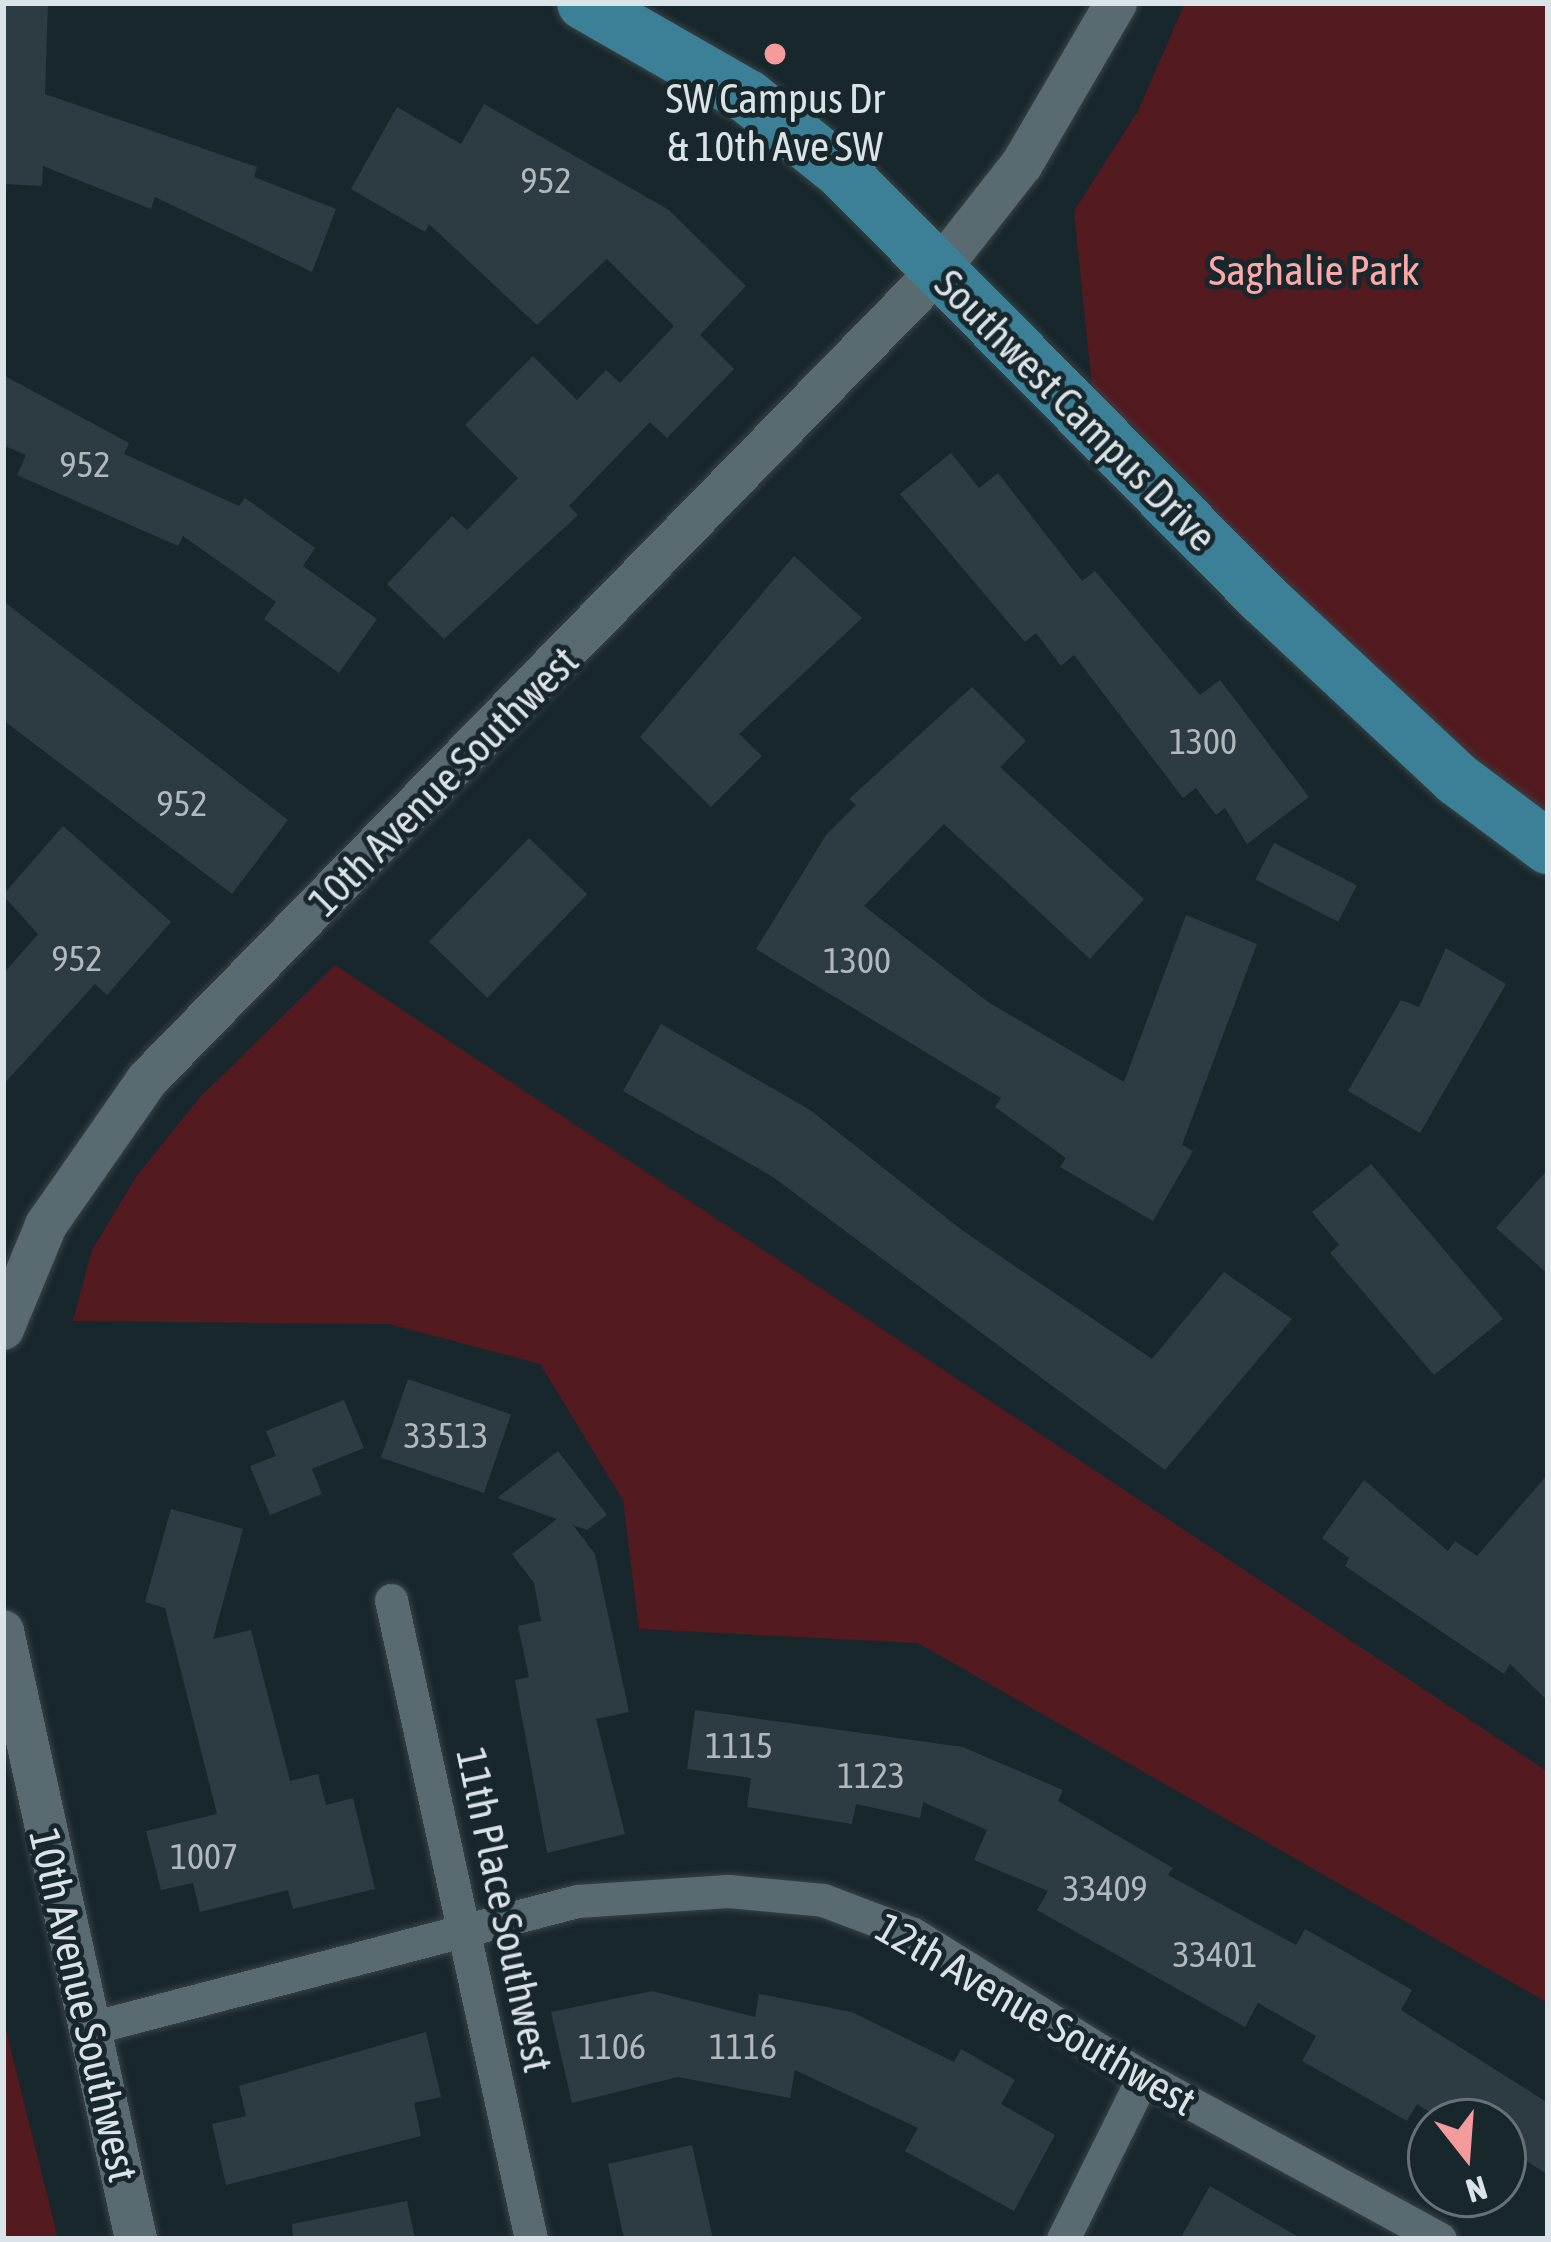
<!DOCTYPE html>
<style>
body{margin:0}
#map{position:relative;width:1551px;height:2242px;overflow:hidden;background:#18272c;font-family:"Asap Condensed",sans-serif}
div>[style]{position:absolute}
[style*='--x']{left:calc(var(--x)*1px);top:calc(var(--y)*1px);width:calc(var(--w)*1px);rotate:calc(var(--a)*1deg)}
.green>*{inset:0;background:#531a1f}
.building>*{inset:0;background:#2d3c42;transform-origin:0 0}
.roads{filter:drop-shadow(0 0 3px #374347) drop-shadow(0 0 3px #374347)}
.minor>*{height:33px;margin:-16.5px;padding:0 16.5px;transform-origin:16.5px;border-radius:16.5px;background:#5a6a71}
.tertiary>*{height:42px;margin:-21px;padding:0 21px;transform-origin:21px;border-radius:21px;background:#5a6a71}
.primary>*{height:54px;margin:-27px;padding:0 27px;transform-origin:27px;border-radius:27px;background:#3b8096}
.dots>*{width:33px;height:33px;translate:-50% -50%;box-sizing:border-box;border:6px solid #18272c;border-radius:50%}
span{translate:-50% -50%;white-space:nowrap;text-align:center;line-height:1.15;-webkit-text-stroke:10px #18272c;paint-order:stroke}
.number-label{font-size:36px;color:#afb9be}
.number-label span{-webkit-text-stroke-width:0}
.poi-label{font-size:42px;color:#dae3e7}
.park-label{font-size:42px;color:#fea8a8}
.street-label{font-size:42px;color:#dae3e7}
.frame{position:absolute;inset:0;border:6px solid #dae3e7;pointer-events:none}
.north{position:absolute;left:1407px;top:2098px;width:120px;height:120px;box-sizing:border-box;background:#18272c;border:3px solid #667277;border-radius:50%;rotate:163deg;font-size:33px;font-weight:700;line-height:48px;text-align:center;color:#dae3e7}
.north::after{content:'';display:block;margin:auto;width:42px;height:54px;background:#f59b9c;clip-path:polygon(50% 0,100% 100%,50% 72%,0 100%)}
</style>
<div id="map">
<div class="green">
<div style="clip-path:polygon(1185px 3px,1548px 3px,1548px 847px,1096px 426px,1074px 211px,1138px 111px)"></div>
<div style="clip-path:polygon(335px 965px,1548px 1772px,1548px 2003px,918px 1643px,639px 1629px,623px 1500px,540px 1364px,389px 1324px,73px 1321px,92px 1250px,136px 1177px,200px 1097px)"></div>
<div style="clip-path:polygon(3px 2018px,58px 2239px,3px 2239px)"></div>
</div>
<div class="building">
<div style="clip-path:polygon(3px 3px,48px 3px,45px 94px,257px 167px,254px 177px,336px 209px,312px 272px,155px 197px,151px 209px,43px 166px,42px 186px,3px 184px)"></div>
<div style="clip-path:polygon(484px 104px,669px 210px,746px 286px,700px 335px,734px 369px,667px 438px,650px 422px,569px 506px,578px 515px,444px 639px,387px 584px,452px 516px,467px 530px,518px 478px,465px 425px,533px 356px,577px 400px,606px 370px,620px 383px,674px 326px,607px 259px,537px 325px,429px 224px,425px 232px,351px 189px,397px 107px,461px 144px)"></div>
<div style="clip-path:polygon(3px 375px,129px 443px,124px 454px,239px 506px,245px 498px,315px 548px,303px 566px,377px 619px,339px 673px,264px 619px,276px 602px,183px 536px,178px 546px,17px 475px,26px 455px,3px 445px)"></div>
<div style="clip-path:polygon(951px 453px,979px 488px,998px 473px,1082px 581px,1095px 571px,1200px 695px,1220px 680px,1309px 797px,1247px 844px,1225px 808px,1216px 815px,1196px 788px,1183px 798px,1074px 655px,1061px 666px,1036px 633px,1025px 642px,900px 494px)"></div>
<div style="clip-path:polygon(794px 556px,862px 618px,739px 734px,762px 756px,711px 807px,640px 737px)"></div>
<div style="clip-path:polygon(3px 601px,288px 820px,232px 894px,3px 720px)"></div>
<div style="clip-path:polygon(972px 687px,1026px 741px,1000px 767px,1144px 899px,1090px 959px,944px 824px,864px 906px,988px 1002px,1124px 1082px,1186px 915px,1257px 944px,1182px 1145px,1193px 1151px,1153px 1221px,1060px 1167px,1066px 1158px,995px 1107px,1001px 1098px,756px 949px,826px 835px,856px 805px,849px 799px)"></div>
<div style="clip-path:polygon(63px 826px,171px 922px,107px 995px,95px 984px,3px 1085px,3px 974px,38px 934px,3px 895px)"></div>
<div style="left:529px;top:838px;width:81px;height:144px;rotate:44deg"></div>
<div style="left:1274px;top:843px;width:93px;height:41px;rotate:27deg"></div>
<div style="clip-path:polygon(1446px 948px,1506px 984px,1420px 1133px,1348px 1091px,1401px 1000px,1419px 1007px)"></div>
<div style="clip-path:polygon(661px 1024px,810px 1110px,963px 1231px,1152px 1359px,1224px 1272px,1292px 1319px,1165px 1470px,773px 1177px,623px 1091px)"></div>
<div style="clip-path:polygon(1371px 1164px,1503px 1319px,1434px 1375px,1330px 1253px,1339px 1245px,1312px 1212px)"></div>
<div style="clip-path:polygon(1548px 1169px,1548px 1274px,1496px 1228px)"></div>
<div style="left:408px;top:1379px;width:109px;height:83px;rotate:19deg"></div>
<div style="clip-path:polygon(344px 1400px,364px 1448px,312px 1469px,322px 1494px,270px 1515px,250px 1466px,276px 1456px,266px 1431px)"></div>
<div style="clip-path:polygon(558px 1451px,607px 1515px,587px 1530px,573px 1525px,595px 1554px,629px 1712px,596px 1719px,625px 1834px,547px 1853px,515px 1680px,529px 1677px,518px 1626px,541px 1621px,534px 1583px,512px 1554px,557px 1519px,497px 1498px)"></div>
<div style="clip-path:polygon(1548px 1474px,1548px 1701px,1510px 1664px,1504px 1674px,1345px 1566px,1349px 1558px,1322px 1538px,1364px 1480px,1448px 1551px,1455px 1541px,1477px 1556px)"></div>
<div style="clip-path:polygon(171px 1509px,243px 1529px,213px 1639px,251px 1630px,290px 1781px,318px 1774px,326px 1805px,353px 1798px,375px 1889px,293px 1909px,288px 1890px,200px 1912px,193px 1883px,161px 1890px,146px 1831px,217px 1814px,165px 1608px,145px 1602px)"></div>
<div style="clip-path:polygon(695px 1710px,963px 1747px,1063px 1790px,1058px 1801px,1173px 1868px,1168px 1875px,1296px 1945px,1305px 1929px,1412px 1990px,1401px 2010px,1548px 2103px,1548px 2175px,1525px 2160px,1503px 2195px,1503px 2122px,1445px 2122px,1417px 2104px,1407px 2121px,1302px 2061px,1316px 2036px,1258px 2003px,1245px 2027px,1037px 1910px,1048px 1891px,974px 1860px,987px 1830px,923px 1802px,920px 1818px,856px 1804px,852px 1824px,747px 1807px,751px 1778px,687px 1769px)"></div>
<div style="clip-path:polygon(652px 1991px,755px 2017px,759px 1994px,852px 2012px,954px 2062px,961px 2049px,1015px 2080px,1001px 2104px,1055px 2135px,1014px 2211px,905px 2151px,918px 2128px,795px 2070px,790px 2098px,678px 2077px,572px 2103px,551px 2012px)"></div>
<div style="clip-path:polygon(426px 2032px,441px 2097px,414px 2103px,421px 2136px,226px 2185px,212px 2124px,246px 2116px,239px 2086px)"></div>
<div style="clip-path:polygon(692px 2145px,713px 2239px,624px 2239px,608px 2164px)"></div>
<div style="clip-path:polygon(1210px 2186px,1302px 2239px,1180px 2239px)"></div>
<div style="clip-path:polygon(407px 2201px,415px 2239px,293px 2239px,292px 2224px)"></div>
</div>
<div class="roads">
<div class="minor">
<div style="--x:391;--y:1600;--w:654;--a:77.64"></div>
<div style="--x:91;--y:2028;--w:502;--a:-14.64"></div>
<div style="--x:577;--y:1901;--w:151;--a:-3.8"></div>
<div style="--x:728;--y:1891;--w:95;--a:5.4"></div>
<div style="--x:823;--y:1900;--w:96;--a:20.7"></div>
<div style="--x:913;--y:1934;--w:271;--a:31.9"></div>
<div style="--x:1143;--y:2077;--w:338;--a:28.6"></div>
<div style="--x:1063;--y:2239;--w:181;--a:-63.7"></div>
</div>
<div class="tertiary">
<div style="--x:3;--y:1329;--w:113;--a:-67.5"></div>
<div style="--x:46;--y:1225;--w:177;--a:-55.1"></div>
<div style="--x:147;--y:1080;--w:1130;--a:-45.65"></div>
<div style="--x:937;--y:272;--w:137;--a:-51.8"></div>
<div style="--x:1022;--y:164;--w:186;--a:-59.7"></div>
<div style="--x:3;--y:1631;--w:622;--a:77.66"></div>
</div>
<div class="primary">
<div style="--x:584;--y:3;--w:189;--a:29.8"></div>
<div style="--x:748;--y:97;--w:120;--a:38.6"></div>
<div style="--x:842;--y:172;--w:599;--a:45.34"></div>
<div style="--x:1263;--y:598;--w:265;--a:43"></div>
<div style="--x:1457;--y:779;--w:114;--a:36.8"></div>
</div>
</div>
<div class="dots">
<div style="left:775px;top:54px;background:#f59b9c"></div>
</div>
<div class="number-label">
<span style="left:546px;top:181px">952</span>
<span style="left:85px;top:465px">952</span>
<span style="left:1203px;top:742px">1300</span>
<span style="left:182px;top:804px">952</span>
<span style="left:77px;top:959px">952</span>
<span style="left:857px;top:961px">1300</span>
<span style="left:446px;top:1436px">33513</span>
<span style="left:739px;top:1746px">1115</span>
<span style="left:871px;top:1776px">1123</span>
<span style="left:204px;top:1857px">1007</span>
<span style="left:1105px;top:1889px">33409</span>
<span style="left:1215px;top:1955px">33401</span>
<span style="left:612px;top:2047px">1106</span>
<span style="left:743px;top:2047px">1116</span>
</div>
<div class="poi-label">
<span style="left:775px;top:122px">SW Campus Dr<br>&amp; 10th Ave SW</span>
</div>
<div class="park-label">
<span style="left:1314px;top:270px">Saghalie Park</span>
</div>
<div class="street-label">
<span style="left:1076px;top:410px;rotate:45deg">Southwest Campus Drive</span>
<span style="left:443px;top:781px;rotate:-45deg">10th Avenue Southwest</span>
<span style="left:505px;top:1910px;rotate:78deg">11th Place Southwest</span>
<span style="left:84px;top:2005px;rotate:77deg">10th Avenue Southwest</span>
<span style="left:1036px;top:2014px;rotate:30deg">12th Avenue Southwest</span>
</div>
<div class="frame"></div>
<div class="north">N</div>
</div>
